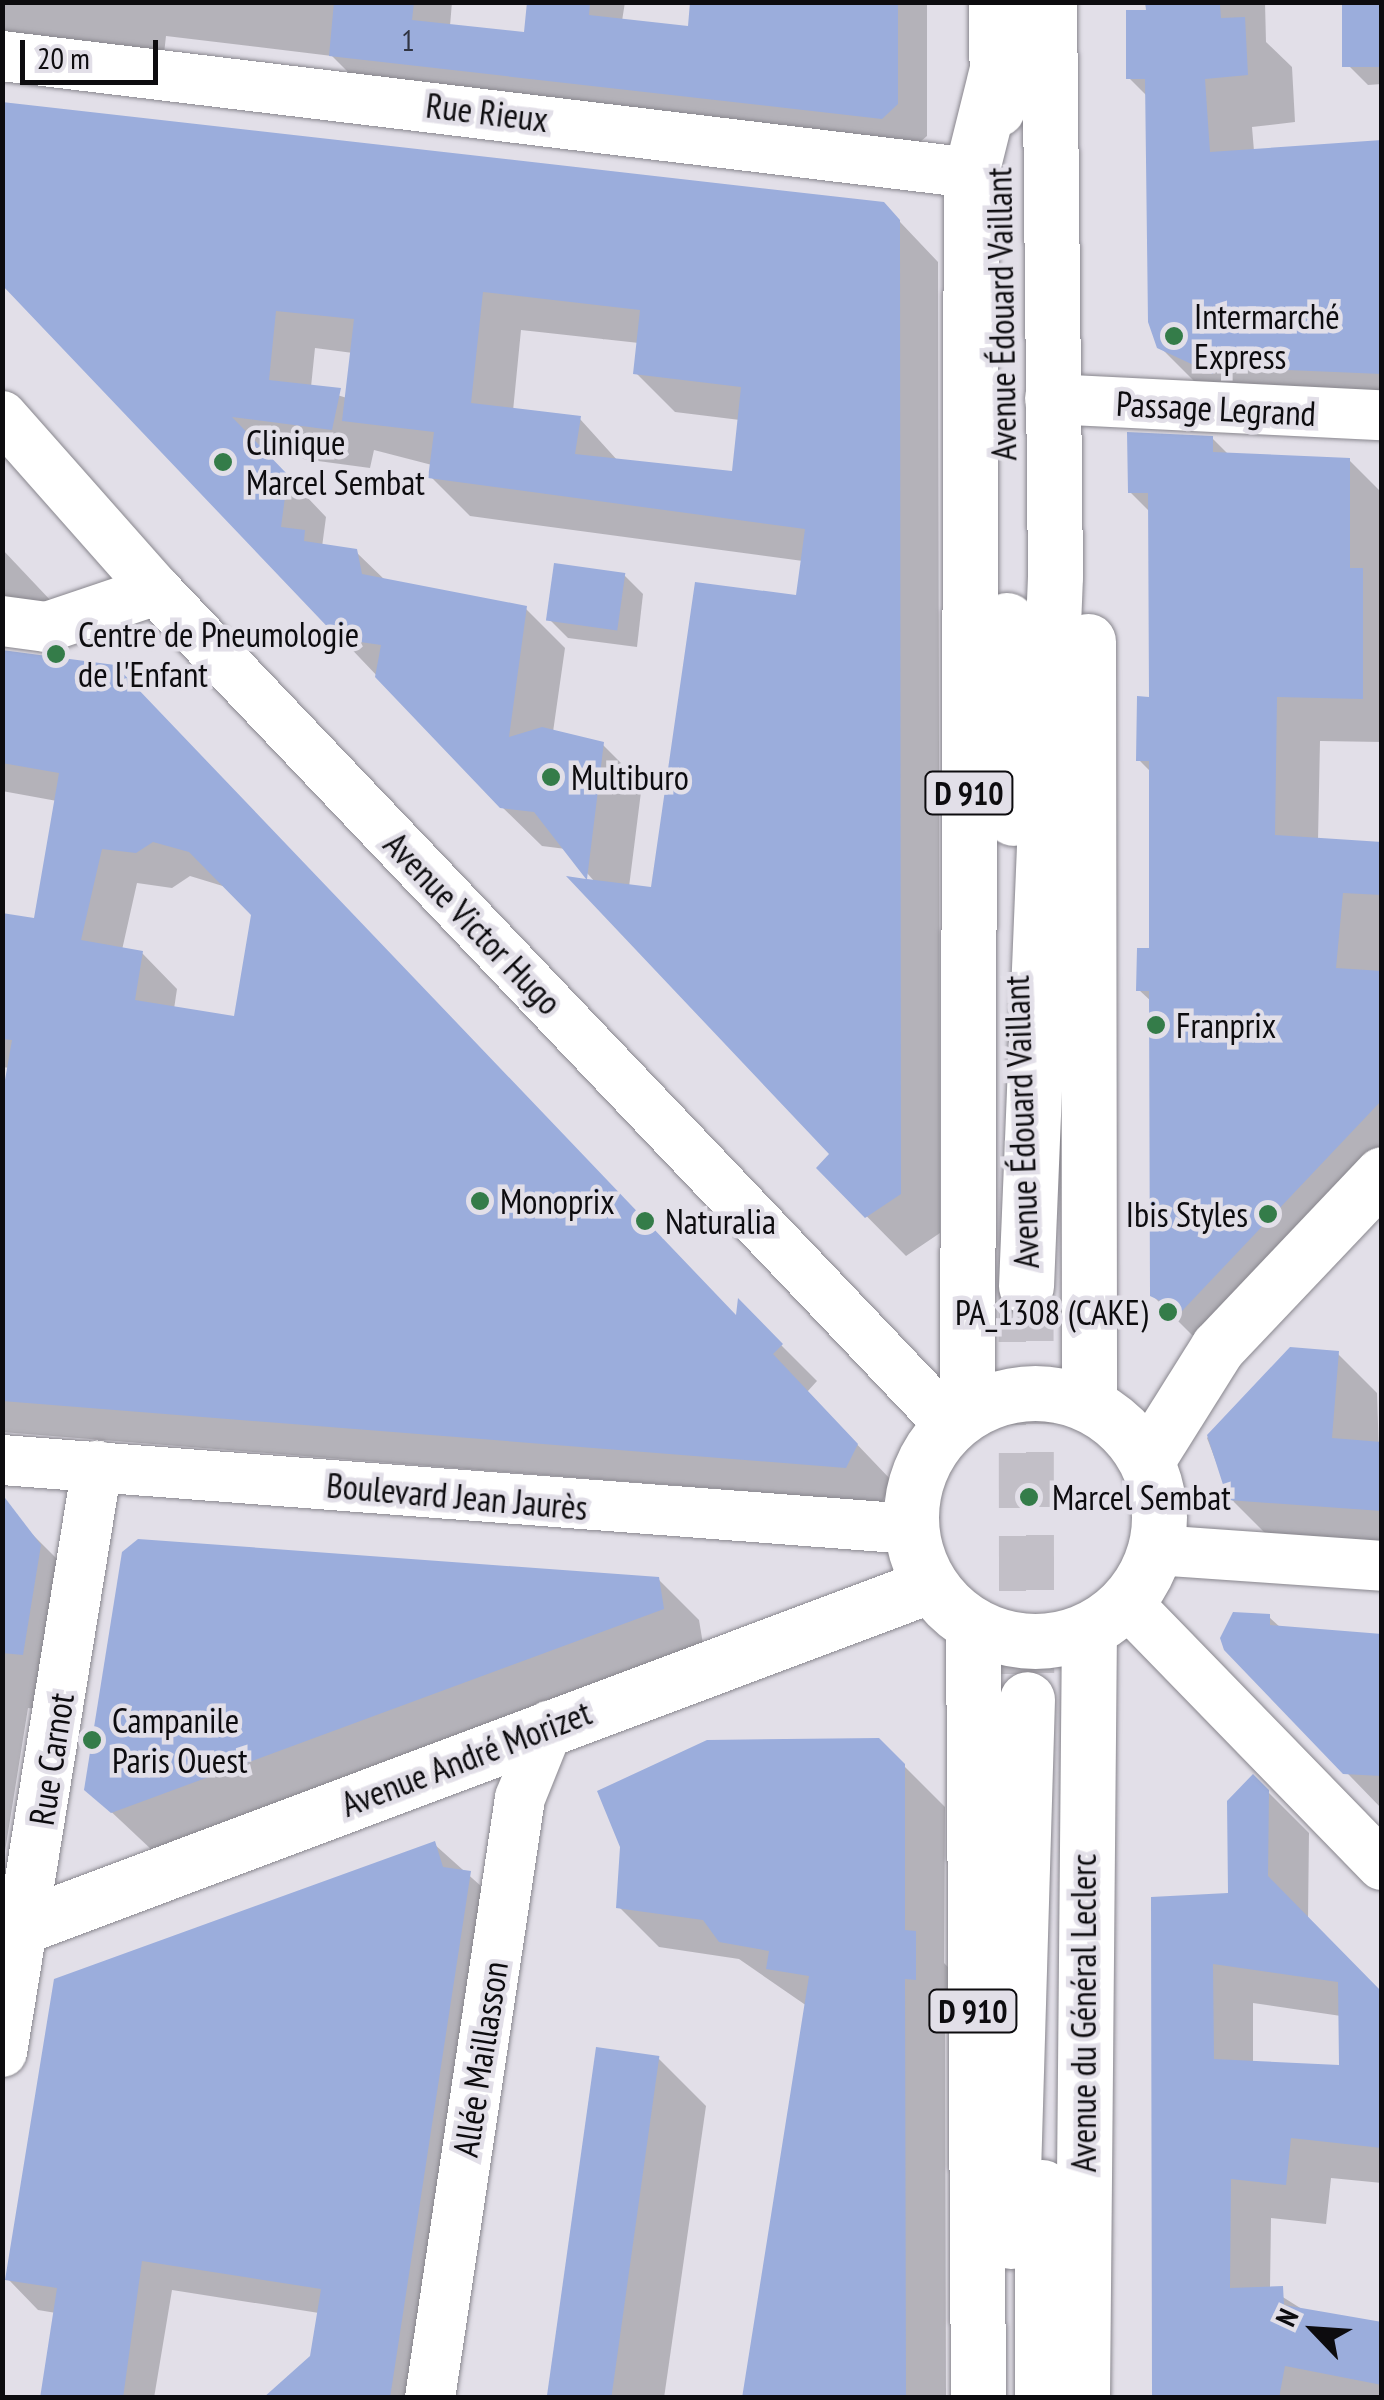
<!DOCTYPE html>
<meta charset="utf-8">
<style>
body{margin:0}
#map{position:relative;width:1384px;height:2400px;overflow:hidden;background:#e2dfe8;font-family:"PT Sans Narrow",sans-serif}
div>[style]{position:absolute}
[style*='--x']{left:calc(var(--x)*1px);top:calc(var(--y)*1px);width:calc(var(--w)*1px);rotate:calc(var(--a)*1deg)}
.shadow>*{inset:0;background:#0003}
.building>*{inset:0;background:#9baddc;transform-origin:0 0}
.major-tunnel>*{height:55px;margin-top:-27.5px;transform-origin:0;background:repeating-linear-gradient(90deg,#c2bfc7 0 55px,transparent 0 83px)}
.roads{filter:drop-shadow(0 0 2px #88868d) drop-shadow(0 0 2px #88868d)}
.minor>*{height:50px;margin:-25px;padding:0 25px;transform-origin:25px;border-radius:25px;background:#fff}
.major>*{height:55px;margin:-27.5px;padding:0 27.5px;transform-origin:27.5px;border-radius:27.5px;background:#fff}
.major>.ring{margin:-27.5px;padding:0;box-sizing:content-box;background:none;border:55px solid #fff;border-radius:50%}
.dots>*{width:28px;height:28px;translate:-50% -50%;box-sizing:border-box;border:5px solid #e2dfe8;border-radius:50%}
span{translate:-50% -50%;white-space:nowrap;text-align:center;line-height:1.15;-webkit-text-stroke:9px #e2dfe8;paint-order:stroke}
.number-label{font-size:30px;color:#303442}
.number-label span{-webkit-text-stroke-width:0}
.shield-label span{padding:2px 8px;background:#e2dfe8;border:2px solid;border-radius:8px;-webkit-text-stroke-width:0}
.shield-label{font-size:32px;color:#0d0c0f;font-weight:700}
.street-label{font-size:35px;color:#0d0c0f}
.poi-label{font-size:35px;color:#0d0c0f}
.left{translate:0 -50%;text-align:left}
.right{translate:-100% -50%;text-align:right}
.frame{position:absolute;inset:0;border:5px solid #0d0c0f;pointer-events:none}
.north{position:absolute;left:1264px;top:2280px;width:100px;height:100px;-webkit-text-stroke:8px #e2dfe8;paint-order:stroke;rotate:295deg;font-size:28px;font-weight:700;line-height:40px;text-align:center;color:#0d0c0f}
.north::after{content:'';display:block;margin:auto;width:35px;height:45px;background:#0d0c0f;clip-path:polygon(50% 0,100% 100%,50% 72%,0 100%)}
.scale{position:absolute;left:20px;top:40px;width:138px;height:45px;box-sizing:border-box;border:5px solid #0d0c0f;border-top:0;padding-left:12px;font-size:30px;line-height:35px;white-space:nowrap;color:#0d0c0f;-webkit-text-stroke:8px #e2dfe8;paint-order:stroke}
</style>
<div id="map">
<div class="shadow">
<div style="clip-path:polygon(2px 2px,452px 2px,450px 26px,525px 35px,529px 2px,625px 2px,622px 21px,690px 28px,693px 2px,927px 2px,927px 136px,913px 148px,362px 86px,332px 56px,166px 36px,163px 63px,2px 54px)"></div>
<div style="clip-path:polygon(1148px 2px,1265px 2px,1266px 42px,1292px 67px,1295px 122px,1252px 127px,1254px 151px,1382px 142px,1382px 418px,1208px 395px,1159px 346px,1147px 96px,1129px 78px)"></div>
<div style="clip-path:polygon(1382px 2px,1382px 84px,1368px 85px,1349px 66px)"></div>
<div style="clip-path:polygon(evenodd,883px 204px,938px 262px,940px 1233px,906px 1256px,819px 1168px,833px 1154px,566px 849px,542px 846px,501px 806px,2px 282px,883px 204px,521px 330px,639px 343px,636px 373px,675px 412px,740px 420px,734px 473px,618px 461px,580px 419px,513px 411px,521px 330px,883px 204px,315px 348px,353px 353px,347px 398px,311px 387px,315px 348px,883px 204px,374px 450px,432px 465px,431px 477px,470px 516px,803px 561px,798px 598px,653px 890px,629px 887px,642px 784px,603px 745px,553px 732px,565px 648px,526px 609px,386px 581px,356px 552px,322px 547px,326px 517px,266px 454px,370px 468px,374px 450px)"></div>
<div style="clip-path:polygon(1212px 438px,1229px 455px,1349px 460px,1382px 493px,1382px 742px,1320px 741px,1318px 841px,1382px 845px,1382px 1192px,1197px 1340px,1152px 1295px,1152px 1002px,1139px 990px,1151px 951px,1151px 772px,1139px 760px,1151px 699px,1150px 512px,1130px 492px)"></div>
<div style="clip-path:polygon(2px 549px,53px 603px,2px 599px)"></div>
<div style="clip-path:polygon(624px 575px,643px 594px,637px 647px,568px 638px,549px 619px)"></div>
<div style="clip-path:polygon(evenodd,2px 655px,738px 1319px,740px 1304px,817px 1381px,807px 1392px,893px 1482px,882px 1502px,2px 1432px,10px 1068px,2px 1067px,2px 915px,36px 921px,57px 801px,2px 791px,2px 655px,190px 876px,226px 887px,254px 914px,236px 1018px,174px 1009px,177px 989px,142px 953px,122px 950px,137px 883px,172px 888px,190px 876px)"></div>
<div style="clip-path:polygon(1291px 1350px,1338px 1354px,1377px 1393px,1382px 1546px,1270px 1538px,1230px 1498px,1207px 1438px)"></div>
<div style="clip-path:polygon(2px 1526px,26px 1528px,69px 1571px,62px 1713px,28px 1708px,2px 1870px)"></div>
<div style="clip-path:polygon(658px 1579px,699px 1620px,704px 1650px,154px 1852px,87px 1789px)"></div>
<div style="clip-path:polygon(1269px 1617px,1281px 1628px,1382px 1636px,1382px 1809px,1226px 1648px)"></div>
<div style="clip-path:polygon(878px 1740px,945px 1807px,944px 1963px,955px 1974px,955px 2019px,945px 2019px,946px 2398px,745px 2398px,807px 2006px,739px 1959px,659px 1947px,619px 1907px)"></div>
<div style="clip-path:polygon(evenodd,1253px 1777px,1309px 1833px,1308px 1919px,1382px 1995px,1382px 2183px,1331px 2178px,1326px 2224px,1271px 2218px,1270px 2289px,1305px 2311px,1382px 2334px,1382px 2398px,1155px 2398px,1153px 1900px,1231px 1895px,1253px 1777px,1253px 2003px,1341px 2016px,1342px 2068px,1253px 2063px,1253px 2003px)"></div>
<div style="clip-path:polygon(434px 1844px,501px 1904px,424px 2398px,284px 2398px,312px 2357px,319px 2313px,172px 2290px,154px 2398px,43px 2398px,56px 2313px,38px 2310px,8px 2279px)"></div>
<div style="clip-path:polygon(658px 2058px,706px 2106px,664px 2398px,549px 2398px)"></div>
</div>
<div class="building">
<div style="clip-path:polygon(334px 2px,414px 2px,412px 20px,524px 32px,527px 2px,590px 2px,589px 15px,688px 26px,690px 2px,898px 2px,898px 104px,882px 119px,329px 56px)"></div>
<div style="clip-path:polygon(1145px 2px,1206px 2px,1220px 5px,1221px 18px,1245px 17px,1248px 75px,1205px 79px,1210px 152px,1382px 140px,1382px 374px,1213px 367px,1213px 374px,1157px 348px,1148px 322px,1145px 79px,1126px 79px,1126px 10px,1146px 10px)"></div>
<div style="left:1342px;top:2px;width:40px;height:65px"></div>
<div style="clip-path:polygon(evenodd,2px 102px,884px 202px,900px 220px,901px 1194px,865px 1218px,816px 1168px,829px 1154px,566px 876px,586px 879px,534px 812px,500px 808px,375px 677px,381px 645px,339px 639px,2px 285px,2px 102px,483px 292px,640px 310px,633px 374px,741px 387px,732px 471px,575px 454px,581px 416px,471px 403px,483px 292px,2px 102px,276px 311px,354px 319px,342px 421px,434px 432px,428px 478px,805px 529px,796px 595px,695px 582px,651px 887px,587px 879px,604px 742px,542px 727px,509px 737px,527px 606px,362px 574px,357px 549px,304px 541px,305px 530px,281px 527px,288px 475px,232px 417px,332px 430px,341px 388px,269px 380px,276px 311px)"></div>
<div style="clip-path:polygon(1127px 432px,1213px 436px,1213px 452px,1350px 458px,1350px 568px,1363px 568px,1363px 699px,1277px 697px,1275px 835px,1382px 842px,1382px 895px,1343px 893px,1336px 968px,1382px 971px,1382px 1100px,1182px 1311px,1150px 1296px,1149px 991px,1136px 991px,1137px 948px,1149px 948px,1149px 761px,1136px 761px,1137px 696px,1149px 697px,1148px 493px,1128px 493px)"></div>
<div style="left:554px;top:563px;width:72px;height:58px;rotate:8deg"></div>
<div style="clip-path:polygon(evenodd,2px 650px,115px 665px,736px 1315px,738px 1298px,783px 1344px,773px 1354px,858px 1444px,846px 1468px,2px 1401px,2px 1097px,12px 1040px,2px 1039px,2px 913px,34px 918px,59px 773px,2px 763px,2px 650px,153px 842px,189px 852px,251px 915px,234px 1016px,135px 1000px,143px 951px,81px 940px,102px 849px,136px 853px,153px 842px)"></div>
<div style="clip-path:polygon(1290px 1347px,1339px 1351px,1332px 1438px,1382px 1442px,1382px 1511px,1228px 1500px,1207px 1435px)"></div>
<div style="clip-path:polygon(2px 1494px,41px 1545px,23px 1655px,2px 1653px)"></div>
<div style="clip-path:polygon(138px 1539px,659px 1577px,664px 1609px,111px 1813px,84px 1790px,122px 1552px)"></div>
<div style="clip-path:polygon(1233px 1612px,1270px 1614px,1270px 1625px,1382px 1634px,1382px 1776px,1343px 1774px,1224px 1650px,1220px 1638px)"></div>
<div style="clip-path:polygon(879px 1738px,905px 1764px,905px 1930px,916px 1931px,916px 1980px,905px 1979px,906px 2398px,742px 2398px,809px 1976px,766px 1969px,769px 1951px,719px 1942px,703px 1920px,616px 1908px,620px 1847px,597px 1791px,707px 1740px)"></div>
<div style="clip-path:polygon(evenodd,1253px 1774px,1269px 1790px,1268px 1876px,1382px 1992px,1382px 2148px,1291px 2138px,1286px 2185px,1231px 2179px,1230px 2288px,1283px 2286px,1284px 2305px,1382px 2322px,1382px 2385px,1285px 2366px,1279px 2398px,1152px 2398px,1151px 1897px,1228px 1893px,1227px 1801px,1253px 1774px,1213px 1964px,1338px 1982px,1339px 2065px,1214px 2059px,1213px 1964px)"></div>
<div style="clip-path:polygon(435px 1841px,443px 1867px,471px 1871px,390px 2398px,263px 2398px,310px 2356px,321px 2289px,142px 2261px,123px 2398px,40px 2398px,57px 2288px,5px 2280px,54px 1979px)"></div>
<div style="left:596px;top:2047px;width:64px;height:354px;rotate:8deg"></div>
</div>
<div class="major-tunnel">
<div style="--x:1026;--y:1286;--w:413;--a:89.9"></div>
</div>
<div class="roads">
<div class="minor">
<div style="--x:2;--y:56;--w:976;--a:6.88"></div>
<div style="--x:1050;--y:399;--w:332;--a:2.8"></div>
<div style="--x:2;--y:416;--w:232;--a:48.5"></div>
<div style="--x:156;--y:590;--w:1152;--a:46.44"></div>
<div style="--x:2;--y:621;--w:45;--a:7.6"></div>
<div style="--x:47;--y:627;--w:115;--a:-18.7"></div>
<div style="--x:2;--y:1460;--w:912;--a:4.34"></div>
<div style="--x:1156;--y:1550;--w:227;--a:4"></div>
<div style="--x:1126;--y:1602;--w:367;--a:45.8"></div>
<div style="--x:2;--y:2052;--w:594;--a:-80.79"></div>
<div style="--x:430;--y:2398;--w:607;--a:-81.47"></div>
<div style="--x:520;--y:1798;--w:78;--a:-68.1"></div>
</div>
<div class="major">
<div style="--x:996;--y:2;--w:107;--a:89.5"></div>
<div style="--x:1007;--y:620;--w:198;--a:88.3"></div>
<div style="--x:1088;--y:641;--w:762;--a:89.92"></div>
<div style="--x:1026;--y:1286;--w:711;--a:-87.66"></div>
<div style="--x:1055;--y:576;--w:574;--a:-90.6"></div>
<div class="ring" style="left:911px;top:1393px;width:193px;height:193px"></div>
<div style="--x:967;--y:1412;--w:1239;--a:-89.82"></div>
<div style="--x:971;--y:173;--w:103;--a:-76"></div>
<div style="--x:1147;--y:1460;--w:133;--a:-57.9"></div>
<div style="--x:1218;--y:1347;--w:238;--a:-46.5"></div>
<div style="--x:973;--y:1625;--w:773;--a:89.63"></div>
<div style="--x:2;--y:1934;--w:992;--a:-20.59"></div>
<div style="--x:1042;--y:2187;--w:211;--a:90"></div>
<div style="--x:1011;--y:2241;--w:542;--a:-88.31"></div>
<div style="--x:1082;--y:2398;--w:768;--a:-89.48"></div>
</div>
</div>
<div class="dots">
<div style="left:1174px;top:336px;background:#347c49"></div>
<div style="left:223px;top:462px;background:#347c49"></div>
<div style="left:56px;top:654px;background:#347c49"></div>
<div style="left:551px;top:777px;background:#347c49"></div>
<div style="left:1156px;top:1025px;background:#347c49"></div>
<div style="left:480px;top:1201px;background:#347c49"></div>
<div style="left:1268px;top:1214px;background:#347c49"></div>
<div style="left:645px;top:1221px;background:#347c49"></div>
<div style="left:1168px;top:1312px;background:#347c49"></div>
<div style="left:1029px;top:1497px;background:#347c49"></div>
<div style="left:92px;top:1740px;background:#347c49"></div>
</div>
<div class="number-label">
<span style="left:408px;top:40px">1</span>
</div>
<div class="shield-label">
<span style="left:969px;top:793px">D 910</span>
<span style="left:973px;top:2011px">D 910</span>
</div>
<div class="street-label">
<span style="left:487px;top:112px;rotate:7deg">Rue Rieux</span>
<span style="left:1001px;top:314px;rotate:-91deg">Avenue Édouard Vaillant</span>
<span style="left:1216px;top:408px;rotate:3deg">Passage Legrand</span>
<span style="left:473px;top:923px;rotate:46deg">Avenue Victor Hugo</span>
<span style="left:1021px;top:1122px;rotate:-92deg">Avenue Édouard Vaillant</span>
<span style="left:457px;top:1496px;rotate:5deg">Boulevard Jean Jaurès</span>
<span style="left:466px;top:1758px;rotate:-21deg">Avenue André Morizet</span>
<span style="left:51px;top:1759px;rotate:-81deg">Rue Carnot</span>
<span style="left:1083px;top:2013px;rotate:-90deg">Avenue du Général Leclerc</span>
<span style="left:480px;top:2059px;rotate:-81deg">Allée Maillasson</span>
</div>
<div class="poi-label">
<span class="left" style="left:1194px;top:336px">Intermarché<br>Express</span>
<span class="left" style="left:246px;top:462px">Clinique<br>Marcel Sembat</span>
<span class="left" style="left:78px;top:654px">Centre de Pneumologie<br>de l'Enfant</span>
<span class="left" style="left:571px;top:777px">Multiburo</span>
<span class="left" style="left:1176px;top:1025px">Franprix</span>
<span class="left" style="left:500px;top:1201px">Monoprix</span>
<span class="right" style="left:1248px;top:1214px">Ibis Styles</span>
<span class="left" style="left:665px;top:1221px">Naturalia</span>
<span class="right" style="left:1148px;top:1312px">PA_1308 (CAKE)</span>
<span class="left" style="left:1052px;top:1497px">Marcel Sembat</span>
<span class="left" style="left:112px;top:1740px">Campanile<br>Paris Ouest</span>
</div>
<div class="frame"></div>
<div class="north">N</div>
<div class="scale">20 m</div>
</div>
